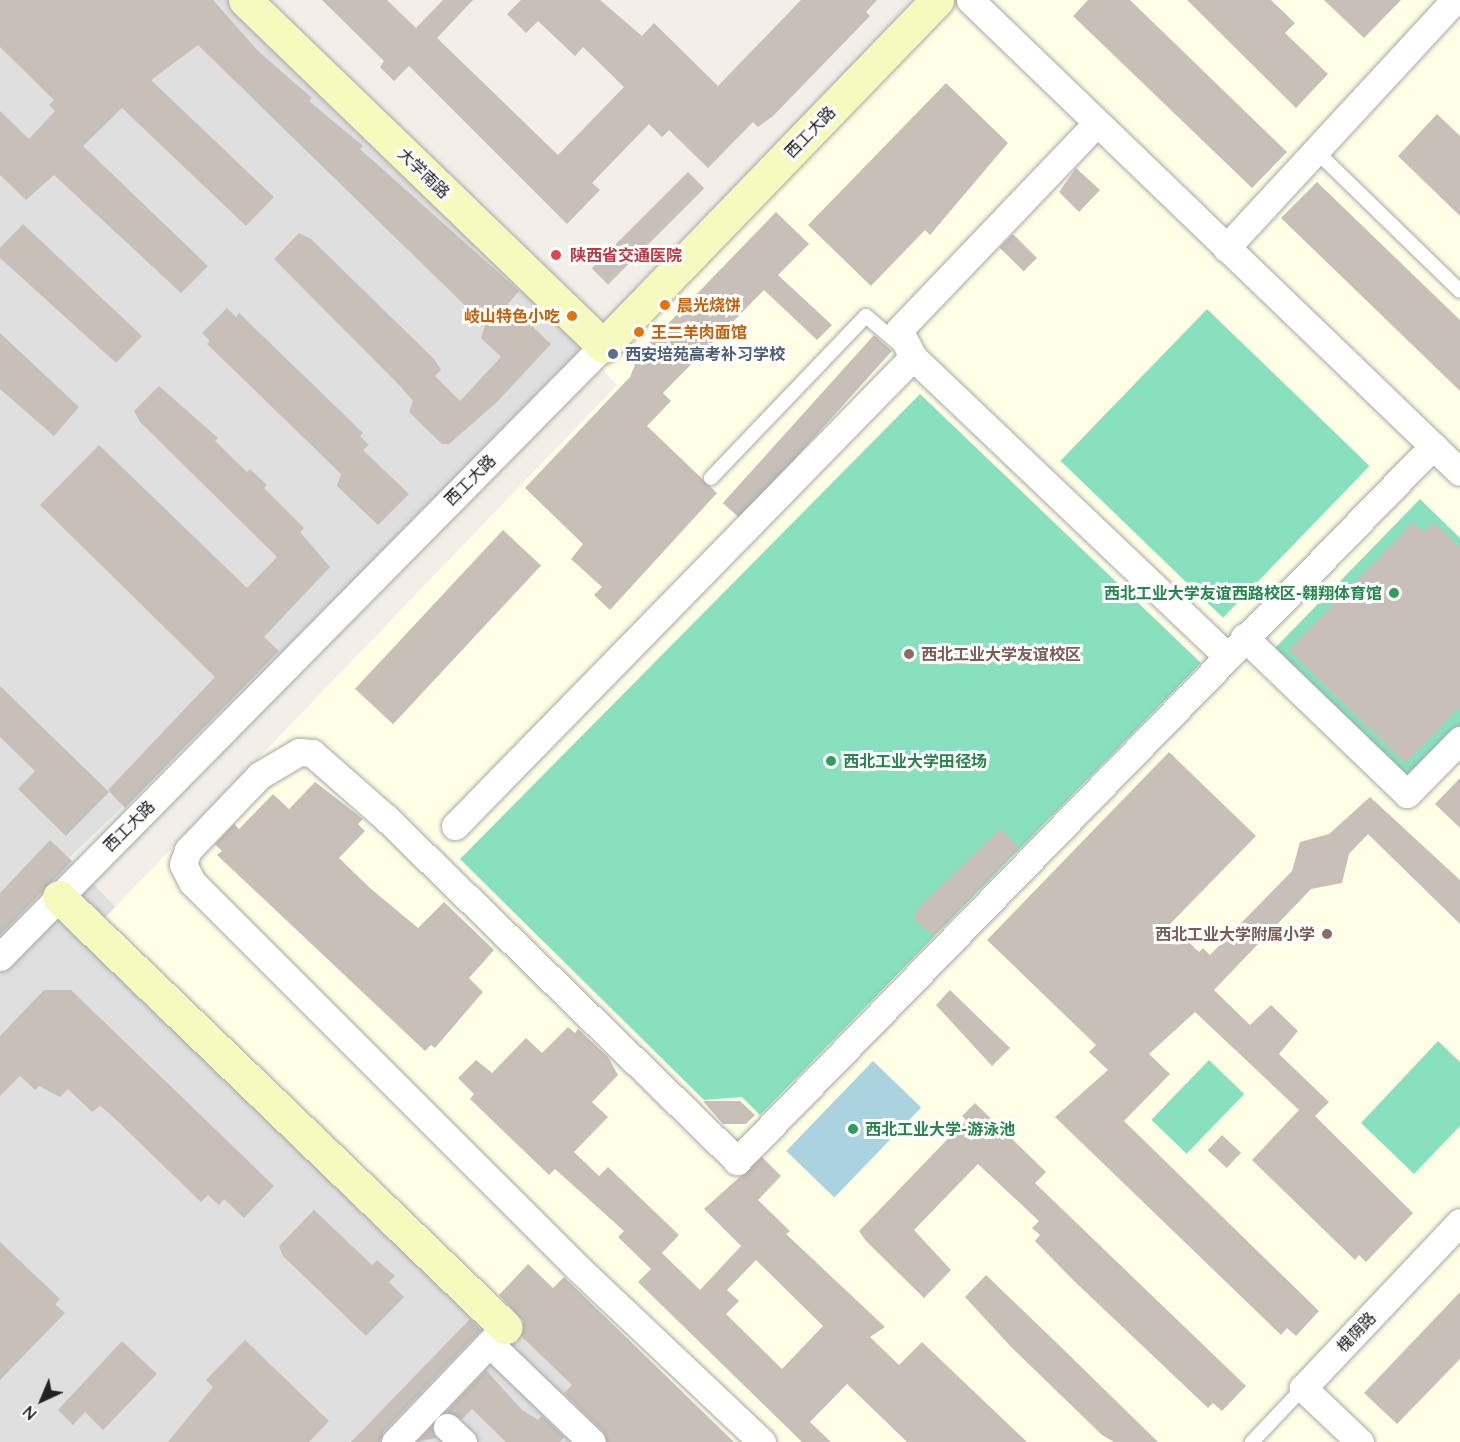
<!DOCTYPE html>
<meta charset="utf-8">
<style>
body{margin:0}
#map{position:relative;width:1460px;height:1442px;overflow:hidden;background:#f2efe9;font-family:Quicksand,"Noto Sans SC",sans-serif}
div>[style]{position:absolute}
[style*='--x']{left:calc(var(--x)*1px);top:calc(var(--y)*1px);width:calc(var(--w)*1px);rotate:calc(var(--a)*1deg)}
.residential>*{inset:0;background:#e0dfdf}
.education>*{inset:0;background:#ffffe5}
.pitch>*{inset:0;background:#88e0be;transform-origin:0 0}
.water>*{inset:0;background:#aad3df;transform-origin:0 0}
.building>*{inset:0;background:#c7bfb8;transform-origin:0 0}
.roads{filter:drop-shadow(0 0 2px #a9a9a9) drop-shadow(0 0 2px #a9a9a9)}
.lane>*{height:14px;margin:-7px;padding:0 7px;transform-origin:7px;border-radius:7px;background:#fff}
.street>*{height:27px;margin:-13.5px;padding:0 13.5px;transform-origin:13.5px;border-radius:13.5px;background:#fff}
.secondary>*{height:33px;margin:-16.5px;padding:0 16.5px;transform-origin:16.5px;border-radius:16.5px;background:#f7fabf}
.dots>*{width:16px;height:16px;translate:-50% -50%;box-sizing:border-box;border:3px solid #fff;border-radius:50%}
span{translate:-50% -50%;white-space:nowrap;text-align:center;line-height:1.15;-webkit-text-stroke:6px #fff;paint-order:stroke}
.street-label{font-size:16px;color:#222}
.health-label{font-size:16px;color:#be3a42;font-weight:700}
.left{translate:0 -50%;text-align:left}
.food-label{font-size:16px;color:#c56008;font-weight:700}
.right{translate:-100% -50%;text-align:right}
.service-label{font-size:16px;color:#4e5e75;font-weight:700}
.leisure-label{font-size:16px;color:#27864d;font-weight:700}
.education-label{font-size:16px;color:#785e54;font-weight:700}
.north{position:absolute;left:12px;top:1370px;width:60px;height:60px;-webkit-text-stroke:4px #fff;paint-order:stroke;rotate:224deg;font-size:16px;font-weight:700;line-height:24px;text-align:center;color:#222}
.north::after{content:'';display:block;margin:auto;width:21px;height:27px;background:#222;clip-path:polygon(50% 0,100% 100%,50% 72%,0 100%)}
</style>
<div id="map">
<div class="residential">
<div style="clip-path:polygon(0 0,245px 0,603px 346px,69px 858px,498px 1314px,632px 1442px,0 1442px)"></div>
</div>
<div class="education">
<div style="clip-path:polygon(957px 0,1460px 0,1460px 1442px,644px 1442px,100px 923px,617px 385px,598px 365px)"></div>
</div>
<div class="pitch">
<div style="left:1207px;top:309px;width:226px;height:211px;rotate:44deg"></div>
<div style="clip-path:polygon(920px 394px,1201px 663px,760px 1115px,742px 1097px,704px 1100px,460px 859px)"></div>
<div style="clip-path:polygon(1420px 499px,1460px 538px,1460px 727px,1409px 779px,1275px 648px)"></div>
<div style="clip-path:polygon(1438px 1041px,1460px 1062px,1460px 1126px,1414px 1174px,1361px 1123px)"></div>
<div style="left:1209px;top:1060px;width:49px;height:83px;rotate:44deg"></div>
</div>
<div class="water">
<div style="left:873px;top:1061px;width:67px;height:125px;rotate:44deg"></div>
</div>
<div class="building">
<div style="clip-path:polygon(0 0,213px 0,258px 51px,312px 98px,309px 101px,363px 146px,360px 149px,519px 291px,508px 304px,551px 344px,497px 402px,449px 444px,442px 444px,409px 412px,413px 401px,400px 386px,274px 259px,299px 233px,311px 239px,434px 359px,441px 370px,435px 376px,460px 401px,501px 357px,481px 338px,485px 325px,198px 45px,151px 80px,274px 197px,246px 226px,122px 108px,83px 146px,208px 266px,181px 293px,54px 175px,26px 200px,0 175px,0 111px,29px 139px,55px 111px,49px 105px,54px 100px,0 47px)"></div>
<div style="clip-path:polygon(322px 0,387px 0,416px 28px,443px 0,473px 0,437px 38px,558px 155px,624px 87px,583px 47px,575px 56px,538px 21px,526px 33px,507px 14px,521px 0,600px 0,642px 36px,654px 23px,718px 86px,801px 0,877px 0,866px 12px,870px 16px,773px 116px,758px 127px,753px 122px,708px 168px,669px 130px,662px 137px,649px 124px,592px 183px,600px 190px,567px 224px,409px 66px,394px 81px,380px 67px,384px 61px)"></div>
<div style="clip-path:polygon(1088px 0,1130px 0,1287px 152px,1252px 188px,1073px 16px)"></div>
<div style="clip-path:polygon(1187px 0,1271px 0,1295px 23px,1285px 33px,1328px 74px,1296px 108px)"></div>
<div style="clip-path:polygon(1324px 0,1401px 0,1364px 38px)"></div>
<div style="clip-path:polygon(946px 83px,1008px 143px,930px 235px,925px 230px,871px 286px,808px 225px)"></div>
<div style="clip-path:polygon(1437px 114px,1460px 136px,1460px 216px,1398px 156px)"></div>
<div style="clip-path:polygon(1076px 168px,1100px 190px,1079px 212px,1059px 192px)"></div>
<div style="left:688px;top:172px;width:23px;height:136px;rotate:45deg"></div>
<div style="clip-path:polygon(1317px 182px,1460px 320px,1460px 391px,1281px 218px)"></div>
<div style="clip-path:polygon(776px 212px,809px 244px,778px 275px,832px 325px,817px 340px,764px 290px,663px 393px,671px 401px,647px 426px,717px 493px,610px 610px,594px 595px,602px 587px,571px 559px,583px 544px,525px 488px,630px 377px,635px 365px,631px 362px)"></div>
<div style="clip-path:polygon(23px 224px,142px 336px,116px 363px,0 258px,0 248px)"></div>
<div style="left:1013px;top:234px;width:34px;height:19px;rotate:45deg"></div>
<div style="clip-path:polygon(227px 308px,236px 317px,239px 313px,363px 433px,360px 436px,369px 445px,363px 450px,409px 494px,378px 525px,337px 486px,341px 474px,207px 344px,210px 341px,202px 333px)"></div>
<div style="clip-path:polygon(0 333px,79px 407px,54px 436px,0 389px)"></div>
<div style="left:874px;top:335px;width:24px;height:226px;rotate:42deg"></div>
<div style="clip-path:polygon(159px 386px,218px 438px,215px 441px,247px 472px,250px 469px,267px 485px,264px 488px,304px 528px,300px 532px,330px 567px,264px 637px,279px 651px,125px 808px,108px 790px,215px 677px,40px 505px,99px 445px,247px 588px,277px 557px,140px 422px,134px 411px)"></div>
<div style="clip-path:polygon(1413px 522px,1424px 532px,1434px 522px,1460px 547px,1460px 707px,1405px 763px,1289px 650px)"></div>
<div style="left:503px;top:530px;width:52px;height:217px;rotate:43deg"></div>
<div style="clip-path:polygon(0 686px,109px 792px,66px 836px,18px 789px,35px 771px,0 737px)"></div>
<div style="clip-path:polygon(1169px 752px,1256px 836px,1170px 924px,1199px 952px,1203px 948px,1210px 955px,1292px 871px,1300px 842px,1329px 834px,1370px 797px,1460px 880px,1460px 924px,1368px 834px,1349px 854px,1342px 883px,1311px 889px,1214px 990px,1250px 1025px,1271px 1005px,1298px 1031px,1279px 1054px,1329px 1102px,1315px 1116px,1413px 1213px,1366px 1262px,1359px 1255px,1355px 1260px,1252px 1160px,1299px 1110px,1195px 1012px,1149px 1054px,1170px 1074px,1124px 1121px,1319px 1311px,1296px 1336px,1287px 1328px,1281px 1335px,1055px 1117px,1108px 1070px,1089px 1052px,1096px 1045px,987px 940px)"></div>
<div style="clip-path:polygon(1460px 778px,1460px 828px,1435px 804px)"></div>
<div style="clip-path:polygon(315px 782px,363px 819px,358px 824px,365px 831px,339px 858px,370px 888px,418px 928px,444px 902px,494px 950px,469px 978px,483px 992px,435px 1048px,431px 1045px,425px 1051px,217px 855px,222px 851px,215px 844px,234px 824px,239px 829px,273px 794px,289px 809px)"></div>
<div style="clip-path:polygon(1000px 829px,1019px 847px,933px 936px,914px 918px,918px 908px)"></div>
<div style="clip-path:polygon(50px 840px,72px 861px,0 935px,0 893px)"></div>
<div style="clip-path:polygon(44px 990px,71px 990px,274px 1186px,244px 1218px,224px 1199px,219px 1205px,208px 1195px,201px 1202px,110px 1114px,100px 1106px,92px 1112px,68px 1089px,60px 1097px,39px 1086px,35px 1090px,20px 1076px,0 1096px,0 1036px)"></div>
<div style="clip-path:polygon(950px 990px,1010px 1048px,992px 1066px,936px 1005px)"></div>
<div style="clip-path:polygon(evenodd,568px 1027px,575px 1033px,578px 1029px,608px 1057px,618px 1075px,592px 1102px,608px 1117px,574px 1152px,599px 1176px,608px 1167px,679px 1235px,662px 1253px,700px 1290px,741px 1246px,704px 1209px,762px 1157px,781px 1176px,758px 1200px,790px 1231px,786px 1234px,885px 1327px,870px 1337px,899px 1365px,922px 1342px,1027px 1442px,907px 1442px,847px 1384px,810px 1422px,831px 1442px,802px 1442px,638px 1282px,651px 1269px,618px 1237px,624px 1231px,555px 1169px,549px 1175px,470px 1099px,474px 1094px,458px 1078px,476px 1060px,492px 1073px,526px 1038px,542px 1053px,568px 1027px,756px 1260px,823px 1326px,782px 1369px,726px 1314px,739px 1301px,727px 1290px,756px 1260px)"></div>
<div style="clip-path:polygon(703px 1101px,740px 1101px,755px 1115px,746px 1124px,723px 1124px)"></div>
<div style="clip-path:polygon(975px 1103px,1046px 1172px,1035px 1183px,1246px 1386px,1222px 1411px,1213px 1403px,1208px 1408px,1072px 1279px,1035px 1241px,1040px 1235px,1032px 1228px,1039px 1221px,978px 1164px,914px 1230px,951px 1270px,924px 1298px,866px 1241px,859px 1231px,966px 1120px,962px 1116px)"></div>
<div style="left:1222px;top:1135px;width:26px;height:21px;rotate:43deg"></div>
<div style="clip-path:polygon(314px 1210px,372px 1265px,377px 1260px,395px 1276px,389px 1282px,404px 1297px,366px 1336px,283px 1256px,279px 1246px)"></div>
<div style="clip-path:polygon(0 1242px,60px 1299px,55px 1304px,65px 1313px,0 1380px)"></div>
<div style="clip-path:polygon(528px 1264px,553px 1288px,564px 1277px,734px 1442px,607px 1442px,603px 1431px,564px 1393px,572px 1385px,521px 1336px,523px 1321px,499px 1295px)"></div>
<div style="clip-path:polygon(986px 1275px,1064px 1350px,1158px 1442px,1114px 1442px,1102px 1435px,1012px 1348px,965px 1297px)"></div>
<div style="clip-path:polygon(1460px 1292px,1460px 1359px,1397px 1424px,1364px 1393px)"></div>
<div style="clip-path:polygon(470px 1319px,481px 1330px,384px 1431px,380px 1442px,351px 1442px)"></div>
<div style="clip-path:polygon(245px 1340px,329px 1421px,309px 1442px,168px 1442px,213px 1387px,206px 1380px)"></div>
<div style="clip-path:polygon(122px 1341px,157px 1374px,103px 1430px,85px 1412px,73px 1425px,58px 1410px)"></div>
<div style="clip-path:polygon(486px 1370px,522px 1410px,538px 1420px,542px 1416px,564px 1437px,560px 1442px,506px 1442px,472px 1409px,462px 1419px,446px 1412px)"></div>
<div style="clip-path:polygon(432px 1426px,436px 1438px,417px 1442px)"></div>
</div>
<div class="roads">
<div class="lane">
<div style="--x:1315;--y:150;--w:202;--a:44.2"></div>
<div style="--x:711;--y:478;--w:224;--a:-46.3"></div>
<div style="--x:866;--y:316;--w:45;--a:40.5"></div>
<div style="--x:1252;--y:1442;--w:74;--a:-46.6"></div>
</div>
<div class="street">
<div style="--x:970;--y:0;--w:680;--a:43.93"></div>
<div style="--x:1226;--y:248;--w:338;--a:-47.3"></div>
<div style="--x:913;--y:357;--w:432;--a:43.6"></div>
<div style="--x:1244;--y:637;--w:226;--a:43.9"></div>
<div style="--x:1407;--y:794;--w:76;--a:-45.5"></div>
<div style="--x:455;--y:826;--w:656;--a:-45.68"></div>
<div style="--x:913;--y:357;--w:30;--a:-117"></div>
<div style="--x:899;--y:330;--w:286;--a:-46.3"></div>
<div style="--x:0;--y:957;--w:858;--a:-45.38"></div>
<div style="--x:490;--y:1344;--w:141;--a:43.9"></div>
<div style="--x:447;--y:1427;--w:22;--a:43"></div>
<div style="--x:395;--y:1442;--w:159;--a:-46.3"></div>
<div style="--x:762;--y:1442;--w:252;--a:-136.6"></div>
<div style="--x:579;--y:1269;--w:547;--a:-135"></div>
<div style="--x:192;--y:882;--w:20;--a:-117"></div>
<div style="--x:183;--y:864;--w:15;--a:-70"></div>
<div style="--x:188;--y:850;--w:104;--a:-46.2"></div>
<div style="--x:260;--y:775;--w:45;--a:-30.5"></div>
<div style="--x:299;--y:752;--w:13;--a:4"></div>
<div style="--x:312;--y:753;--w:98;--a:41.3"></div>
<div style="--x:386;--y:818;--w:491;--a:44.3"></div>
<div style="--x:737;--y:1161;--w:998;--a:-45.77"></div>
<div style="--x:1360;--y:1442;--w:79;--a:-136.5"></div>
<div style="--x:1303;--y:1388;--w:228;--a:-46.6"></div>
</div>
<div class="secondary">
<div style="--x:245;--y:0;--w:498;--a:44"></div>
<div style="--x:603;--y:346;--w:481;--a:-46"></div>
<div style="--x:59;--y:897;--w:620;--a:43.95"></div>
</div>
</div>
<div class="dots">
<div style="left:556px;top:255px;background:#e0444e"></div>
<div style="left:665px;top:305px;background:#e8710a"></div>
<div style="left:572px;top:316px;background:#e8710a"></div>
<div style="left:639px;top:332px;background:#e8710a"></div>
<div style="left:613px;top:354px;background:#5c6f8a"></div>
<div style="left:1394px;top:593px;background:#2e9e5b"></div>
<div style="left:909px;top:654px;background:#8d6e63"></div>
<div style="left:831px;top:761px;background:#2e9e5b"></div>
<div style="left:1327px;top:934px;background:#8d6e63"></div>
<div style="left:853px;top:1129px;background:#2e9e5b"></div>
</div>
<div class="street-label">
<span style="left:810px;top:132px;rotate:-46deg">西工大路</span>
<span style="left:424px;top:173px;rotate:44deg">大学南路</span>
<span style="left:470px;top:480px;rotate:-45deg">西工大路</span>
<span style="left:129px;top:826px;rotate:-45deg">西工大路</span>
<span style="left:1356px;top:1332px;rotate:-46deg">槐荫路</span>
</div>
<div class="health-label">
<span class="left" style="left:570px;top:255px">陕西省交通医院</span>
</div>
<div class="food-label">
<span class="left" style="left:677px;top:305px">晨光烧饼</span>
<span class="right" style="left:560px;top:316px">岐山特色小吃</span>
<span class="left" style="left:651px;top:332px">王二羊肉面馆</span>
</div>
<div class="service-label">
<span class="left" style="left:625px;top:354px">西安培苑高考补习学校</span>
</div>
<div class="leisure-label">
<span class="right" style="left:1382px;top:593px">西北工业大学友谊西路校区-翱翔体育馆</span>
<span class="left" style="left:843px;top:761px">西北工业大学田径场</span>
<span class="left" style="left:865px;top:1129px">西北工业大学-游泳池</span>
</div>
<div class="education-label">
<span class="left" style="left:921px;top:654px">西北工业大学友谊校区</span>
<span class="right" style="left:1315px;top:934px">西北工业大学附属小学</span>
</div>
<div class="north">N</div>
</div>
